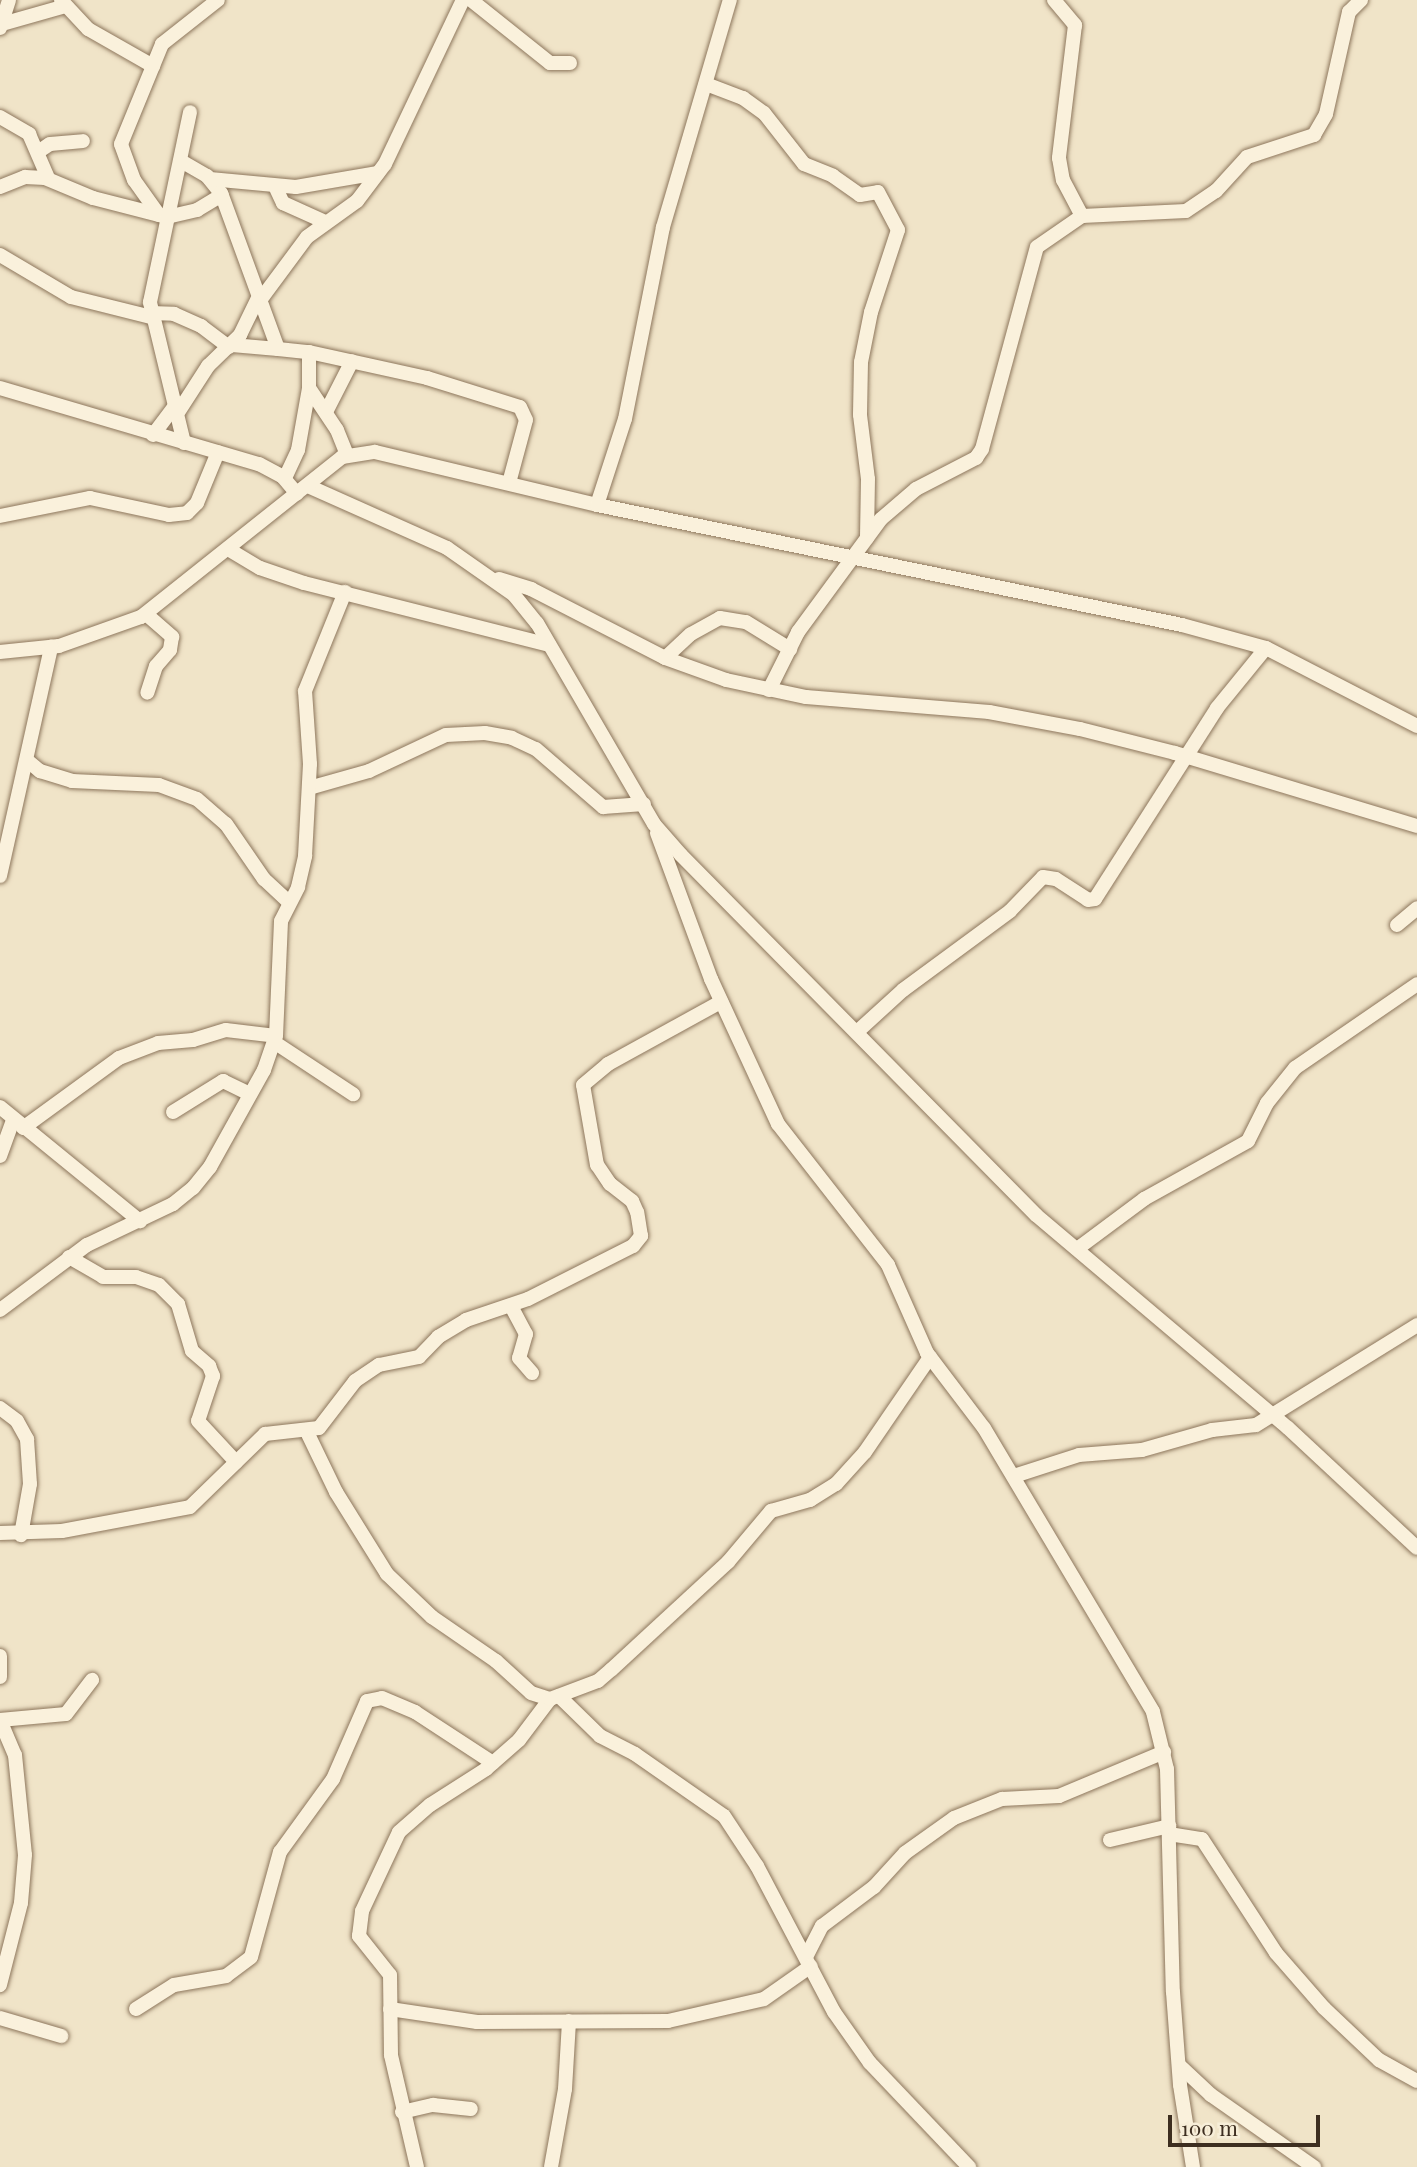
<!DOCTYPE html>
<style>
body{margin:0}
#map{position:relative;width:1417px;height:2167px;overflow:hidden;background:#f0e4c8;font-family:"Playfair Display",serif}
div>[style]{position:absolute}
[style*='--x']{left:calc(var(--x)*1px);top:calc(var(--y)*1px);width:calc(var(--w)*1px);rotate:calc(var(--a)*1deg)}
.roads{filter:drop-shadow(0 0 2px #8d765c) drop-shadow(0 0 2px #8d765c)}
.minor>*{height:14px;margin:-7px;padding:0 7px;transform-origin:7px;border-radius:7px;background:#faf1dc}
span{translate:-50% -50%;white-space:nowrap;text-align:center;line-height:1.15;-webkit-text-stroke:7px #f7eed8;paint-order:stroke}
.scale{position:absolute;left:1168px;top:2115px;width:152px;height:32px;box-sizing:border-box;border:4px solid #3d2e20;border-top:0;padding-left:9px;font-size:21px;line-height:24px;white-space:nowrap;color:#3d2e20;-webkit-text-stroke:5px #f7eed8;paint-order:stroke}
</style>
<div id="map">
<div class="roads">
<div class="minor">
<div style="--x:61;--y:0;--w:40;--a:47"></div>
<div style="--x:88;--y:29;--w:75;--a:29.6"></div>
<div style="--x:471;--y:0;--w:101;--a:38.6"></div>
<div style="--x:550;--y:63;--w:20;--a:0"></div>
<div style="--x:1054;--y:0;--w:33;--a:50"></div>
<div style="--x:1075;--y:25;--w:134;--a:96.9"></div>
<div style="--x:1059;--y:158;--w:22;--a:80"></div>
<div style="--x:1063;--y:180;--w:41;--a:62.2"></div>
<div style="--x:2;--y:24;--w:66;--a:-15.9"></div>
<div style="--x:0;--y:28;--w:29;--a:-72"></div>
<div style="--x:706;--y:84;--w:40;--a:21"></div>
<div style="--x:743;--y:98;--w:26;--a:36"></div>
<div style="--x:764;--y:113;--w:65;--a:51.9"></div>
<div style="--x:804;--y:164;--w:31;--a:22"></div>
<div style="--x:833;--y:176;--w:33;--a:35"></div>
<div style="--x:860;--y:195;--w:18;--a:-9"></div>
<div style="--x:878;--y:192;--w:43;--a:62.2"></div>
<div style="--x:898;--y:230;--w:86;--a:108.2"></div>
<div style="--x:871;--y:312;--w:51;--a:101.3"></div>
<div style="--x:861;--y:362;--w:53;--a:91.1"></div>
<div style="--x:860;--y:415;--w:64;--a:82.9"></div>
<div style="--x:868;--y:479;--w:59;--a:91"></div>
<div style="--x:0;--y:117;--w:34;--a:30"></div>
<div style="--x:29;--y:134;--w:48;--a:66.6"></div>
<div style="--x:38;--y:152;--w:14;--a:-34"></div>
<div style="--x:50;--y:144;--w:33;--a:-5"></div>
<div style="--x:181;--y:161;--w:30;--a:30"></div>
<div style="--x:207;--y:176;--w:22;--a:51"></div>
<div style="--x:221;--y:193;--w:166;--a:69.9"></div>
<div style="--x:278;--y:349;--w:31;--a:6"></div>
<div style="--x:309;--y:352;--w:36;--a:90"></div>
<div style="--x:309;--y:388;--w:50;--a:56.3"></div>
<div style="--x:337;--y:430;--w:27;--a:68"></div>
<div style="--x:210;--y:179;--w:86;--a:5.3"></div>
<div style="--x:296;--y:187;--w:83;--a:-9.7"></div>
<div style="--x:275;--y:186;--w:19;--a:65"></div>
<div style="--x:283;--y:203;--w:46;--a:24.3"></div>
<div style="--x:0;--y:187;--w:27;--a:-22"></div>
<div style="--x:25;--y:177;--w:20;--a:3"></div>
<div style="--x:45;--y:178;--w:52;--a:22.6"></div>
<div style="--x:93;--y:198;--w:76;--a:14.4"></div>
<div style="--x:167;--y:217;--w:31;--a:-13"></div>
<div style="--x:197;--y:210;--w:29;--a:-31"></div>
<div style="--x:159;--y:215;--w:43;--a:-125.5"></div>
<div style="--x:134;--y:180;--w:38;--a:-110"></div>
<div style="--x:121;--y:144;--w:108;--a:-67.7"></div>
<div style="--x:162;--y:44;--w:71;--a:-38.2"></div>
<div style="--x:0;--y:255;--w:82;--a:30.6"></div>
<div style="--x:71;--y:297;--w:82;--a:14"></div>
<div style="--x:261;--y:299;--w:77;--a:-53.4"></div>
<div style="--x:307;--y:237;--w:62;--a:-35.8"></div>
<div style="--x:357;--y:201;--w:46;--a:-52.9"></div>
<div style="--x:385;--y:164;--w:182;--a:-64.6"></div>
<div style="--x:150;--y:313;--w:24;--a:2"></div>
<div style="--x:174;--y:314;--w:30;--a:24"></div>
<div style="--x:201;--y:326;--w:35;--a:37"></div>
<div style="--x:232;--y:345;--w:46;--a:5"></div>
<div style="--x:309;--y:352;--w:121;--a:12.4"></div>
<div style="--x:427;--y:378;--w:97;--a:17.3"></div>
<div style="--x:520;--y:407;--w:14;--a:65"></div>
<div style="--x:526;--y:420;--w:65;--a:105.1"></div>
<div style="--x:0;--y:388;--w:270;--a:16.4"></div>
<div style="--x:259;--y:464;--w:26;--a:28"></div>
<div style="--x:282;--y:476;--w:23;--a:50"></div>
<div style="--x:179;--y:411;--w:54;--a:-57.2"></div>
<div style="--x:208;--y:366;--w:45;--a:-44.1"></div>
<div style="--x:240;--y:335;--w:46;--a:-64"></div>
<div style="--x:326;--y:412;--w:57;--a:-63"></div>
<div style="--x:153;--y:435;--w:40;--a:-53"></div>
<div style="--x:184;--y:443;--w:145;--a:-103.6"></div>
<div style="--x:150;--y:302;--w:194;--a:-78.1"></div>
<div style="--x:285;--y:478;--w:31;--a:-65"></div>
<div style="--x:298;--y:450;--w:63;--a:-79.9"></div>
<div style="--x:308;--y:486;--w:152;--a:24"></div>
<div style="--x:447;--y:548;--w:82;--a:35"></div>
<div style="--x:514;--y:595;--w:36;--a:51"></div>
<div style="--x:537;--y:623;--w:233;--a:59.8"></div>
<div style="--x:654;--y:824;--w:41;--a:48.9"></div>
<div style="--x:681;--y:855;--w:506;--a:45.4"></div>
<div style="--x:1036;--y:1215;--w:330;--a:40.2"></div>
<div style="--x:1288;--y:1428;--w:176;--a:42.9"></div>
<div style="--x:597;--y:505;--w:90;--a:-72"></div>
<div style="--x:625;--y:419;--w:196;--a:-78.8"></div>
<div style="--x:663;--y:227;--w:237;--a:-73.6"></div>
<div style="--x:0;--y:516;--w:92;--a:-11.3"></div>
<div style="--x:90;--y:498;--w:81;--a:12.1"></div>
<div style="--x:169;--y:515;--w:18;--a:-6"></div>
<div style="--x:187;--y:513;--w:14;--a:-45"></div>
<div style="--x:197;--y:503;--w:55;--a:-67.6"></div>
<div style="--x:228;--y:549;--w:37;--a:31"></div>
<div style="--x:260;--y:568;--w:46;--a:18.8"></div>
<div style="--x:304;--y:583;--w:253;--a:14.2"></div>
<div style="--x:499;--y:579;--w:34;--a:17"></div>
<div style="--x:531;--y:589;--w:151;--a:27.2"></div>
<div style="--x:665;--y:658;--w:65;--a:19.8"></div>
<div style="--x:726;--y:680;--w:82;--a:12"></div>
<div style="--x:806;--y:697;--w:184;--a:4.7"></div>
<div style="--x:989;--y:712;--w:93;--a:10.6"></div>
<div style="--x:1080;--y:729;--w:98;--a:14.2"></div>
<div style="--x:1175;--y:753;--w:253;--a:16.8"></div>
<div style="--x:146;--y:614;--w:35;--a:41"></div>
<div style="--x:172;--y:637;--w:13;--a:99"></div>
<div style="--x:170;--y:650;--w:21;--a:131"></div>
<div style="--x:156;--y:666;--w:28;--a:108"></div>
<div style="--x:0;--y:652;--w:59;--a:-5.8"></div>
<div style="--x:59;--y:646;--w:87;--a:-19.5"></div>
<div style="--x:141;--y:617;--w:257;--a:-38.5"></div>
<div style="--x:342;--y:457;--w:33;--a:-9"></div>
<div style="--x:375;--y:452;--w:228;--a:13.4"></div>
<div style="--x:597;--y:505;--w:597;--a:11.59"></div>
<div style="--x:1182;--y:625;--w:87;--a:15.3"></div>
<div style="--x:1266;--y:648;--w:170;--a:27.3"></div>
<div style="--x:665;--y:658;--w:35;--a:-43"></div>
<div style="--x:691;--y:634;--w:33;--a:-29"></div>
<div style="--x:720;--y:618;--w:26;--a:9"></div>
<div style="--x:746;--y:622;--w:52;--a:31.5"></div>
<div style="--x:769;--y:690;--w:65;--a:-63.4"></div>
<div style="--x:798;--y:632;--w:140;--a:-53.7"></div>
<div style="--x:881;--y:519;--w:46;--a:-40.6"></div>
<div style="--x:916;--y:489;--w:68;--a:-27.3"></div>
<div style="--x:976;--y:458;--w:11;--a:-56"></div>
<div style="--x:982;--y:449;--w:209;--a:-74.8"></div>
<div style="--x:1037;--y:247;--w:55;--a:-34.6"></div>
<div style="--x:1082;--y:216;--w:104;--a:-2.8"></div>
<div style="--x:1186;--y:211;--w:36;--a:-34"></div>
<div style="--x:1216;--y:191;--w:46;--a:-47.6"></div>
<div style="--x:1247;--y:157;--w:71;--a:-18.2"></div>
<div style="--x:1314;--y:135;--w:24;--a:-60"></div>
<div style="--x:1326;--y:114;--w:105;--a:-77.3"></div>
<div style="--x:1349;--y:12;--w:17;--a:-45"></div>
<div style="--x:28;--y:761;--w:16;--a:40"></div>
<div style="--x:40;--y:771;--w:34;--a:17"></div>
<div style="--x:72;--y:781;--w:87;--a:2.6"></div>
<div style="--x:159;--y:785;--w:40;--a:20.2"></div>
<div style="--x:197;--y:799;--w:38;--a:41"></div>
<div style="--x:226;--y:824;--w:67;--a:55.4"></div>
<div style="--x:264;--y:879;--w:34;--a:43"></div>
<div style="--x:309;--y:788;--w:62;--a:-15.8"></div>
<div style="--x:369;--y:771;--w:85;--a:-25.1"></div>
<div style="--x:446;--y:735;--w:39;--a:-3"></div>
<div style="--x:485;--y:733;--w:27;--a:10"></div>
<div style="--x:512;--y:738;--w:26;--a:25"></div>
<div style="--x:536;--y:749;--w:89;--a:40.9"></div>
<div style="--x:603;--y:807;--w:41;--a:-4.2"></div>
<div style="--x:657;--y:833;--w:156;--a:69.7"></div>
<div style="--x:711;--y:979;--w:160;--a:65.2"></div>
<div style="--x:778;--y:1124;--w:179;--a:52"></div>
<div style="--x:888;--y:1265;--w:96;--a:66.1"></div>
<div style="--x:927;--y:1353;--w:94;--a:52.8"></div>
<div style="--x:984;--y:1428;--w:330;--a:59.2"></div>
<div style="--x:1153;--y:1712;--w:59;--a:76.2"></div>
<div style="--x:1167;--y:1769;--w:223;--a:88.5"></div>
<div style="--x:1173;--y:1992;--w:93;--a:85.7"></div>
<div style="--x:1180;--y:2085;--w:83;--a:81"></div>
<div style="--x:0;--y:876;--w:235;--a:-77.4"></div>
<div style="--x:1397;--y:925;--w:26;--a:-40"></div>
<div style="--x:858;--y:1031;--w:61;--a:-42.3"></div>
<div style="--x:903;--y:990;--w:133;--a:-36.4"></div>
<div style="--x:1010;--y:911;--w:47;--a:-45.9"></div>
<div style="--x:1043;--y:877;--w:13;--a:9"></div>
<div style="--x:1056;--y:879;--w:38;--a:33"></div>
<div style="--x:1088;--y:900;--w:7;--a:-8"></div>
<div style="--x:1095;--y:899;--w:227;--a:-57.4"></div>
<div style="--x:1217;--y:708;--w:77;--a:-50.8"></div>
<div style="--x:274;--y:1042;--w:95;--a:33.4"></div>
<div style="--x:0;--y:1107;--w:181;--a:39.2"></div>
<div style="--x:173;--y:1112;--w:59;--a:-31.8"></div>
<div style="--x:223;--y:1081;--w:30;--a:26"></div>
<div style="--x:23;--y:1128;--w:119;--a:-36.1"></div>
<div style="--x:119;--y:1058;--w:42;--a:-21"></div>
<div style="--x:158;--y:1043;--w:35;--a:-5"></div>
<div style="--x:193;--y:1040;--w:34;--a:-17"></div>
<div style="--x:226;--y:1030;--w:50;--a:6.8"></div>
<div style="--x:0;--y:1156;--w:37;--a:-70"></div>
<div style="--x:1077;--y:1249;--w:84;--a:-36.7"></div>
<div style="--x:1144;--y:1199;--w:119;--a:-29.1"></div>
<div style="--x:1248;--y:1141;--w:42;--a:-63.4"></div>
<div style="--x:1267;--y:1103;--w:45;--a:-51.3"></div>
<div style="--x:1295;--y:1068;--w:148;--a:-34.5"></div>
<div style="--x:69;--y:1257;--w:39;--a:30"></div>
<div style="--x:103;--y:1277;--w:33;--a:0"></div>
<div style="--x:136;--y:1277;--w:24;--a:19"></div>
<div style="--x:159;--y:1285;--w:27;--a:45"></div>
<div style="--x:178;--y:1304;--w:49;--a:73.4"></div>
<div style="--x:192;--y:1351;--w:23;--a:41"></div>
<div style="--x:209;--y:1366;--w:11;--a:68"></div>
<div style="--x:213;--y:1376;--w:47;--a:108.4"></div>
<div style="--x:198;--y:1421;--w:56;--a:47.2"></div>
<div style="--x:511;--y:1306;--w:32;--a:62"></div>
<div style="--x:526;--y:1334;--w:25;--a:106"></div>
<div style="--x:519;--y:1358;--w:20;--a:49"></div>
<div style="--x:0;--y:1310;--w:109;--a:-36.8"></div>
<div style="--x:87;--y:1245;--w:95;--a:-25.5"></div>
<div style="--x:173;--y:1204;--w:26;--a:-39"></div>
<div style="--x:193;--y:1188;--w:27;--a:-51"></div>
<div style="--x:210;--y:1167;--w:111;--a:-60.9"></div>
<div style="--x:264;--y:1070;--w:36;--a:-71"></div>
<div style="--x:276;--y:1036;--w:115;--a:-87.5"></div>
<div style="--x:281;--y:921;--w:38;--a:-63"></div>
<div style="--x:298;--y:887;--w:32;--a:-77"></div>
<div style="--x:305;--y:856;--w:92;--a:-86.9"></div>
<div style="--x:310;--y:764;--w:73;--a:-93.9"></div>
<div style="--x:305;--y:691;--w:107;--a:-68"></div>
<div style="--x:0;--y:1408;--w:21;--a:37"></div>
<div style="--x:17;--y:1421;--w:21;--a:61"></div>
<div style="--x:27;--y:1439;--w:45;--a:86.2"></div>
<div style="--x:30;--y:1484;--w:52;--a:100"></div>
<div style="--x:307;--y:1432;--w:67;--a:64.2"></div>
<div style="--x:336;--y:1492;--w:97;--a:58.1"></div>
<div style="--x:387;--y:1574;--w:62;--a:43.7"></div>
<div style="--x:432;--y:1617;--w:78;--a:34.5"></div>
<div style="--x:496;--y:1661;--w:47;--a:42.4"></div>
<div style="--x:531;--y:1693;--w:20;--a:18"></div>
<div style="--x:1014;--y:1476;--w:68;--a:-17.9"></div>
<div style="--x:1079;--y:1455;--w:63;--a:-4.5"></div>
<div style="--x:1142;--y:1450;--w:73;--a:-15.9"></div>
<div style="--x:1212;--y:1430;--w:44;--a:-6.5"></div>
<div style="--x:1256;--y:1425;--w:190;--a:-31.8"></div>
<div style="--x:0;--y:1533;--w:62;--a:-1.8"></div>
<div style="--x:62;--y:1531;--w:130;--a:-10.6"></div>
<div style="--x:190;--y:1507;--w:105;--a:-44.2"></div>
<div style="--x:265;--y:1434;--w:54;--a:-6.3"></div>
<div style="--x:319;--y:1428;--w:59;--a:-52.5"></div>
<div style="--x:355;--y:1381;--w:29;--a:-34"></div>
<div style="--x:379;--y:1365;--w:41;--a:-11.3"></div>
<div style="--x:419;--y:1357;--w:28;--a:-46"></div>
<div style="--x:438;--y:1337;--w:33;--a:-31"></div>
<div style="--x:466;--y:1320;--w:65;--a:-18.7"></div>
<div style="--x:528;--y:1299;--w:118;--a:-26.8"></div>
<div style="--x:633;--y:1246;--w:13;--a:-51"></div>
<div style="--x:641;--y:1236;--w:24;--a:-99"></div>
<div style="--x:637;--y:1212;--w:12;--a:-114"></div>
<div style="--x:632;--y:1201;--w:28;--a:-142"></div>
<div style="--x:610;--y:1184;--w:23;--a:-124"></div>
<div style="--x:597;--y:1165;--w:81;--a:-99.9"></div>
<div style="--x:583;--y:1085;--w:33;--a:-40"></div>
<div style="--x:608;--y:1064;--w:129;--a:-28.8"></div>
<div style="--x:0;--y:1656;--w:21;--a:90"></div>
<div style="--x:559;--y:1696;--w:57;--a:44.3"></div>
<div style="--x:600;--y:1736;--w:39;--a:27"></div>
<div style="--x:635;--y:1754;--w:108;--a:34.9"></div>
<div style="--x:724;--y:1816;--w:60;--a:56.6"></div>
<div style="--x:757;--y:1866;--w:165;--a:62.2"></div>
<div style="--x:834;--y:2012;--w:62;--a:54.8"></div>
<div style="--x:870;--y:2063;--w:144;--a:46.4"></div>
<div style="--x:0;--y:1720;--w:38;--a:67"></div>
<div style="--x:15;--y:1755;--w:100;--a:84.3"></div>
<div style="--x:25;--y:1855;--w:48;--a:94.8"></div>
<div style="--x:21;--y:1903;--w:85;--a:104.4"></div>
<div style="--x:0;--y:1720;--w:66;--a:-5.2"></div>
<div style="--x:66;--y:1714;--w:43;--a:-52.6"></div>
<div style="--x:1169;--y:1834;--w:33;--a:9"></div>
<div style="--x:1202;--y:1839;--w:136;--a:57"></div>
<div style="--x:1276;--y:1953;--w:73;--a:48.9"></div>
<div style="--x:1324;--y:2008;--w:76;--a:43.4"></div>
<div style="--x:1379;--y:2060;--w:43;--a:28.9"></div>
<div style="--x:1110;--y:1840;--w:61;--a:-13.3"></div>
<div style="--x:806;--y:1957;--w:35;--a:-63"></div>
<div style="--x:822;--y:1926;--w:65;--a:-36.9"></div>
<div style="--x:874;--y:1887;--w:46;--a:-47.6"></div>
<div style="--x:905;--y:1853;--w:60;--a:-35.5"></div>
<div style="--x:954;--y:1818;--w:52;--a:-21.6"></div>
<div style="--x:1002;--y:1799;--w:57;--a:-3"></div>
<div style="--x:1059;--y:1796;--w:114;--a:-22.7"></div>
<div style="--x:136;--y:2009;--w:45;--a:-32.3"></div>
<div style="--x:174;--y:1985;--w:53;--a:-9.8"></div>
<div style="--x:226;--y:1976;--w:31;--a:-37"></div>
<div style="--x:251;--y:1957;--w:109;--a:-74.6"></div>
<div style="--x:280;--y:1852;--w:90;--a:-54"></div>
<div style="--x:333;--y:1779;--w:85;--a:-66.4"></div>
<div style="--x:367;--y:1701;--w:15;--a:-11"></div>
<div style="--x:382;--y:1698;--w:36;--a:23"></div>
<div style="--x:415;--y:1712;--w:93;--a:33.2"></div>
<div style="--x:390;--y:2009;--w:88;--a:8.5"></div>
<div style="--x:477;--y:2022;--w:191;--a:-0.3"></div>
<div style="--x:668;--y:2021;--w:98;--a:-12.9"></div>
<div style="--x:764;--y:1999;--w:57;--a:-35.1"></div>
<div style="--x:0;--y:2018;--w:64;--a:16.4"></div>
<div style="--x:1179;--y:2065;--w:44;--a:43.2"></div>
<div style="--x:1211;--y:2095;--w:126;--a:35"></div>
<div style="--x:402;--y:2112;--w:32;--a:-13"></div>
<div style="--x:433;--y:2105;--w:38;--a:6"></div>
<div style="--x:417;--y:2167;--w:115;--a:-103.1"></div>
<div style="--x:391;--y:2055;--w:80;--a:-90.7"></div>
<div style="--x:390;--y:1975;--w:50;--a:-128.5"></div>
<div style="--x:359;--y:1936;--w:25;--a:-83"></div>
<div style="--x:362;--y:1911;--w:87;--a:-64.9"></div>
<div style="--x:399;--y:1832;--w:41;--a:-41.1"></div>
<div style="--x:430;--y:1805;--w:67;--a:-32.7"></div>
<div style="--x:486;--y:1769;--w:44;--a:-41.3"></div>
<div style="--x:519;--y:1740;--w:51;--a:-52.9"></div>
<div style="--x:550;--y:1699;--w:51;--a:-20.6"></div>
<div style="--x:598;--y:1681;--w:18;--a:-41"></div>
<div style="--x:612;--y:1669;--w:158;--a:-42.7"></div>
<div style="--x:728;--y:1562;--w:67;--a:-49.9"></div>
<div style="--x:771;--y:1511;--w:41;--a:-15.8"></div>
<div style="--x:810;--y:1500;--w:31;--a:-32"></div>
<div style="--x:836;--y:1484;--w:43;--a:-47.8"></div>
<div style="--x:865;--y:1452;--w:115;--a:-55.6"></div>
<div style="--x:551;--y:2167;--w:79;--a:-79.8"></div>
<div style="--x:565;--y:2089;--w:68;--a:-86.6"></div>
</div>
</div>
<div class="scale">100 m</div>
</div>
